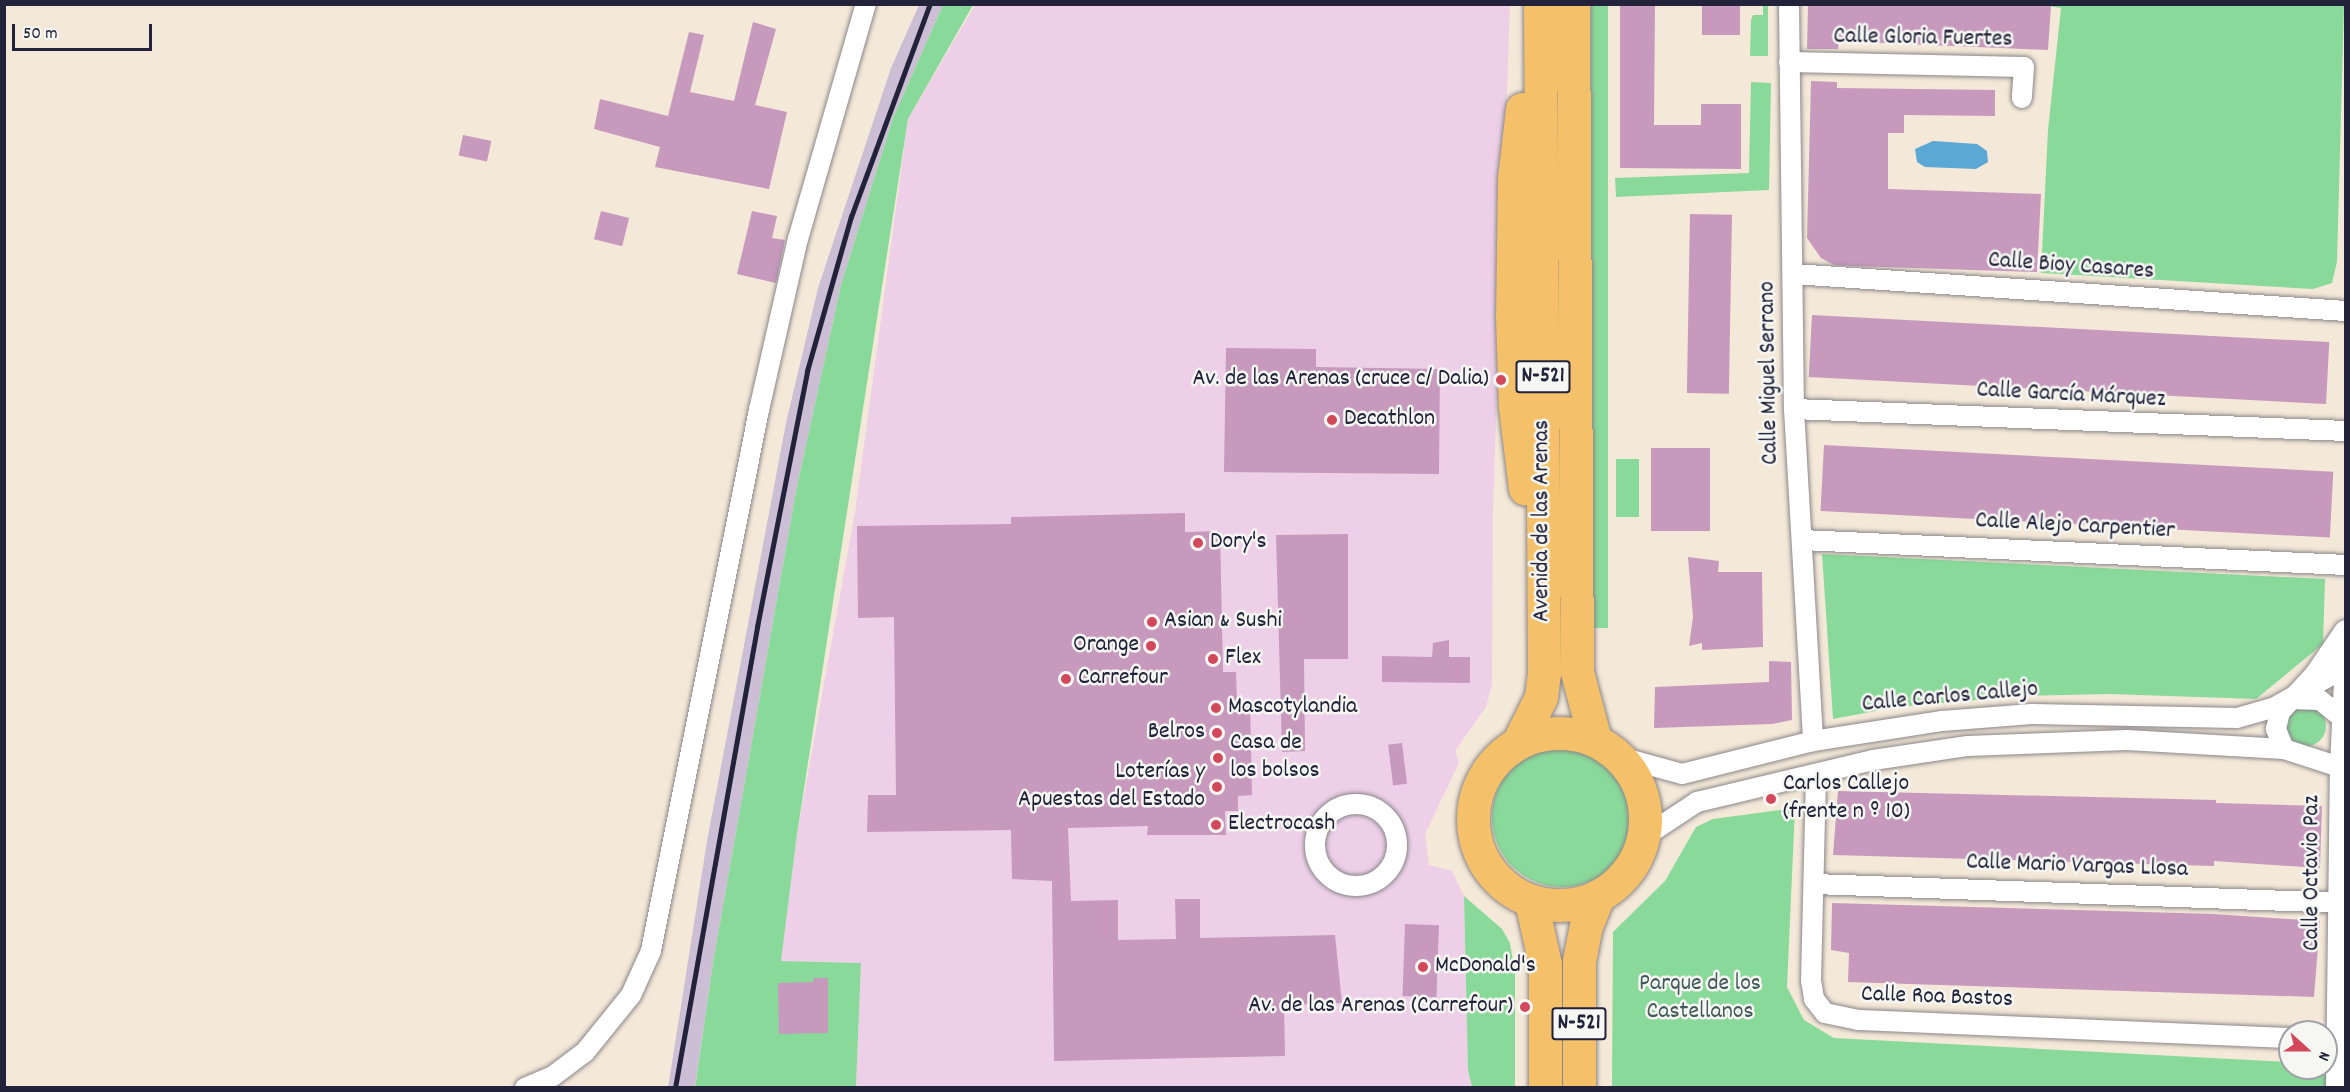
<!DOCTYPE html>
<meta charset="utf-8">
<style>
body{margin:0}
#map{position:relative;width:2350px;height:1092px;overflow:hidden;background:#f4e9d8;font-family:Dekko,sans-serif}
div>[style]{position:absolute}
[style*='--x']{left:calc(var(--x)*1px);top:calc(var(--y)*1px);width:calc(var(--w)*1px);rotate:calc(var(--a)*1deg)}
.built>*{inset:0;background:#edd0e8}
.industrial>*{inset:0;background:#ccbed4}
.green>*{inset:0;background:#89da9a;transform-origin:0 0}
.round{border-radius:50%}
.water>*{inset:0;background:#5ba8d4}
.building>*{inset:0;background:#c699bd;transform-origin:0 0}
.roads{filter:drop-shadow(0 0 2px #8b868a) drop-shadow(0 0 2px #8b868a)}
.minor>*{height:20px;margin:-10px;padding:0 10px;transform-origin:10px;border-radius:10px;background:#fff}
.minor>.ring{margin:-10px;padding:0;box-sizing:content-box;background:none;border:20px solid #fff;border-radius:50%}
.trunk>*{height:33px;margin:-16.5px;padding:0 16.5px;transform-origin:16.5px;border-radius:16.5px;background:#f4c16a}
.trunk>.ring{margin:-16.5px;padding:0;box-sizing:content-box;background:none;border:33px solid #f4c16a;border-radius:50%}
.rail>*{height:4.5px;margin:-2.25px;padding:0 2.25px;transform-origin:2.25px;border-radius:2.25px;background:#22223b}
.dots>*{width:16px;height:16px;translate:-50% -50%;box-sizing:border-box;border:3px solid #f6f6f2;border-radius:50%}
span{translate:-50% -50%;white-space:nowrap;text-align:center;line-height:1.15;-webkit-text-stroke:5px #f6f6f2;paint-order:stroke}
.shield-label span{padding:2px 4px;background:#f6f6f2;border:2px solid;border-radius:4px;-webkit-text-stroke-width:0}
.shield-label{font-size:22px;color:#22223b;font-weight:700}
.street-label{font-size:24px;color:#22223b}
.poi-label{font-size:24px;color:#22223b}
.right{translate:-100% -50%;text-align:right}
.left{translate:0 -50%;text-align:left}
.park-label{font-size:24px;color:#415958}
.frame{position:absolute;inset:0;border:6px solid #22223b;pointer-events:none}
.north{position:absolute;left:2278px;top:1020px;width:60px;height:60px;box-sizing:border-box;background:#f6f6f2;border:2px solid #a1a1a9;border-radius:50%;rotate:111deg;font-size:16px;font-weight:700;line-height:24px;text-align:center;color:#22223b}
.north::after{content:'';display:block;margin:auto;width:21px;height:27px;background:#d1495b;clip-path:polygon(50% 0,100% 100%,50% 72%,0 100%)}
.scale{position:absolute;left:12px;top:24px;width:140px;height:27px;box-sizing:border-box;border:3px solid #22223b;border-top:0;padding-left:8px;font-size:18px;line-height:21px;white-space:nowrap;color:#22223b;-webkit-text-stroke:4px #f6f6f2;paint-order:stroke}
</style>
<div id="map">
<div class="built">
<div style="clip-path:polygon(975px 5px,1510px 5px,1493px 510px,1492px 685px,1486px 707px,1455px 751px,1459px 763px,1425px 834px,1429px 865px,1452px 871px,1464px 896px,1468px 1070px,1472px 1087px,856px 1087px,861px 963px,781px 961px,797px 834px,855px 512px,908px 119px)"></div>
</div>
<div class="industrial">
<div style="clip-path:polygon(919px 5px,943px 5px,893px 118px,841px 285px,796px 491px,713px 963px,695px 1087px,668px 1088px,707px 841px,786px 423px,818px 288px,891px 68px)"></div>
</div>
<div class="green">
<div style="clip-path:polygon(943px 5px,973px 5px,908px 119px,797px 834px,781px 961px,861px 963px,856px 1087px,695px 1088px,713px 963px,796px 491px,841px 285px,893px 118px)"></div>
<div style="left:1591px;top:5px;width:17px;height:623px"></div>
<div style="clip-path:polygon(1763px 5px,1768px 5px,1768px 56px,1750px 56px,1751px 20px,1753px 15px,1763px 15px)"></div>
<div style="clip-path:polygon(2041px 5px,2344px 5px,2337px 262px,2332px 283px,2313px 289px,2041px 273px,2048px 130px,2061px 8px)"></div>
<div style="clip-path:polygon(1751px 82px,1771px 83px,1769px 190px,1616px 197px,1615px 178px,1749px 173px)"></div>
<div style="left:1616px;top:459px;width:23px;height:58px"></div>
<div style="clip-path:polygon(1822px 554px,2325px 579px,2323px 644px,2256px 699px,2110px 694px,2022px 696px,1897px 707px,1833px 719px)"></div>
<div class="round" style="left:2286px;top:706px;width:40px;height:40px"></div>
<div class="round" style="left:1492px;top:747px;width:140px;height:140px"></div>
<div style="clip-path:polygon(1795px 808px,1787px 987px,1804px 1020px,1834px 1038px,2290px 1062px,2290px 1068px,2336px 1065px,2336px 1088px,1612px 1088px,1613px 932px,1665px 881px,1696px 827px,1713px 819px)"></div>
<div style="clip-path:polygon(1464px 896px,1502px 929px,1510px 943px,1515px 974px,1515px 1087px,1472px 1087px,1468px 1070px)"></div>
</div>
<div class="water">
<div style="clip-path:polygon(1933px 141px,1977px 144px,1987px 151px,1988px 162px,1976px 169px,1925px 167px,1917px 162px,1915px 149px)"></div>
</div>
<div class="building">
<div style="clip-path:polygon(1620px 4px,1655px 4px,1654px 125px,1701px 125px,1701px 104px,1741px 104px,1741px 169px,1620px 168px)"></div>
<div style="left:1702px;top:4px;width:38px;height:31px"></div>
<div style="clip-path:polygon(1808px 4px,2051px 6px,2048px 50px,1839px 41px,1838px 49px,1807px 49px)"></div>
<div style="clip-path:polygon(753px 22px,776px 29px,755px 105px,787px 112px,769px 189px,655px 167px,660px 147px,594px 129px,600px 99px,668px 116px,689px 32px,704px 35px,690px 92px,734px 101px)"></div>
<div style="clip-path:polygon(1811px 81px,1837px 82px,1837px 88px,1995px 90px,1995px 116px,1904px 115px,1904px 133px,1888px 133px,1888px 189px,2041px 194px,2037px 272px,1852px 266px,1834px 265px,1821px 258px,1807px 238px)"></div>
<div style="left:463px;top:135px;width:29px;height:21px;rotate:12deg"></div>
<div style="left:601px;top:211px;width:29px;height:29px;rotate:14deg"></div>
<div style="clip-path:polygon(752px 211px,777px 216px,772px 238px,785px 240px,776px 283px,737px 274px)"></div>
<div style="left:1690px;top:214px;width:42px;height:179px;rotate:1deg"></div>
<div style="left:1812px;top:315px;width:518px;height:62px;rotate:3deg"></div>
<div style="clip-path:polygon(1226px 348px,1316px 349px,1316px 367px,1440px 369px,1439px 474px,1224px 472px)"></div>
<div style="left:1824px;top:445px;width:510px;height:66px;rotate:3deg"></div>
<div style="left:1651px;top:448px;width:59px;height:83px"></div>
<div style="clip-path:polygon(1185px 513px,1185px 532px,1220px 531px,1223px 672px,1236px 672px,1237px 700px,1250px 700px,1252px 795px,1238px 796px,1238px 811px,1225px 811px,1226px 835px,1147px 835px,1148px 826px,1068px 828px,1071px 901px,1118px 900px,1118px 940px,1176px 939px,1175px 899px,1200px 899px,1200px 938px,1335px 935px,1342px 1003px,1284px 1005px,1285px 1056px,1054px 1061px,1052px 881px,1012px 879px,1011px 830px,867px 832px,868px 795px,896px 795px,894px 617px,858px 618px,857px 526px,1011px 524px,1011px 517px)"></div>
<div style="clip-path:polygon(1348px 534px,1348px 659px,1304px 659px,1305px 751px,1282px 752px,1276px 535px)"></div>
<div style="clip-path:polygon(1688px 557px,1719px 561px,1718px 572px,1762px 572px,1763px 647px,1702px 650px,1702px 643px,1689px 646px,1693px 617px)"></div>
<div style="clip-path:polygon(1449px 640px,1449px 657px,1470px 657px,1470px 683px,1382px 682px,1382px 656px,1432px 657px,1433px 643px)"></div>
<div style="clip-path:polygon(1769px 661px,1791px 662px,1792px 720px,1772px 724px,1654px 728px,1655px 687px,1769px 682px)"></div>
<div style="left:1402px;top:743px;width:41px;height:14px;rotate:83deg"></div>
<div style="clip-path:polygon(1838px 791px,2216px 800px,2216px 803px,2322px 806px,2320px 868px,2214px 861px,2214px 866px,1833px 855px)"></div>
<div style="clip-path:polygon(1832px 903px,2213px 914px,2320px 921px,2314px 997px,1848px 982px,1849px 953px,1831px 950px)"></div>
<div style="left:1405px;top:924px;width:34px;height:72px;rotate:2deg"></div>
<div style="clip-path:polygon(813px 978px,828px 978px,828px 1033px,779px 1034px,778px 983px,814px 982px)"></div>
</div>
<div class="roads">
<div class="minor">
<div style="--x:1789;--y:4;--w:405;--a:89.3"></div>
<div style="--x:1794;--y:409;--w:333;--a:86.7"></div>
<div style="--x:1789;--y:62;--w:235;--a:1.2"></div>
<div style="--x:2024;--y:67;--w:31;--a:94"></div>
<div style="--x:1793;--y:274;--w:554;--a:3.83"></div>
<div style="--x:1794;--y:409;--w:552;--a:2.28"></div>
<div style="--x:1802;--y:540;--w:545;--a:2.63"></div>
<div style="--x:2291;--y:699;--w:29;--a:2"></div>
<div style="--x:2320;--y:700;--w:27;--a:39"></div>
<div style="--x:2284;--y:749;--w:22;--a:-112"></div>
<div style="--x:2276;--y:729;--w:17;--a:-77"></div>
<div style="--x:2280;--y:712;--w:52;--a:-47.4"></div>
<div style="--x:2315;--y:674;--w:53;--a:-55.7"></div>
<div style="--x:1620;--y:757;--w:64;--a:15.3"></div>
<div style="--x:1682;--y:774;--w:135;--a:-14.1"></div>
<div style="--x:1813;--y:741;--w:131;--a:-8.8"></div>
<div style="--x:1942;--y:721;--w:90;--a:-4.4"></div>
<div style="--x:2032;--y:714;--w:205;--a:1.1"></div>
<div style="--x:2237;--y:718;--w:37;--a:-16"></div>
<div style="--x:2273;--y:708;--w:84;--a:-29.3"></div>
<div style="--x:1816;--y:776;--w:204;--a:91.4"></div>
<div style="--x:1811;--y:980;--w:19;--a:81"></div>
<div style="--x:1814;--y:999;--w:18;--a:52"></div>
<div style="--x:1825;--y:1013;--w:34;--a:12"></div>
<div style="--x:1858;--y:1020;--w:432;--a:2.4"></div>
<div class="ring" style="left:1315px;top:804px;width:62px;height:62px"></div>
<div style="--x:1644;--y:837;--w:64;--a:-33.4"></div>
<div style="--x:1697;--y:802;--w:181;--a:-13.4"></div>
<div style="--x:1873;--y:760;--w:96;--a:-8.4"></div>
<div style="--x:1968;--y:746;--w:159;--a:-2.2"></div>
<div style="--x:2127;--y:740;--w:52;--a:3.3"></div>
<div style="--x:2179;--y:743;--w:105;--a:3.3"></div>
<div style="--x:2284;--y:749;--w:65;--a:17.9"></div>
<div style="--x:1814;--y:884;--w:532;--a:2.05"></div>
<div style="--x:525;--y:1088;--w:30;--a:-23"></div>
<div style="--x:553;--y:1076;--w:40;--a:-37"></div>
<div style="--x:585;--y:1052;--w:73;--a:-51.1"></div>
<div style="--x:631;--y:995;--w:48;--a:-65.6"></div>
<div style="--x:651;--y:951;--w:552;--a:-78.71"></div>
<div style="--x:759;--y:410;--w:175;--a:-77.2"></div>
<div style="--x:798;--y:239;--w:245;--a:-73.9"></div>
<div style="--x:2336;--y:1088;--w:322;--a:-89.3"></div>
<div style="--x:2340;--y:766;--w:108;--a:-87.3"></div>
</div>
<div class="trunk">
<div style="--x:1573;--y:4;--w:668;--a:89.66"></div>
<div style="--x:1577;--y:672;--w:70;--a:75.2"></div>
<div style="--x:1522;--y:109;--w:69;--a:96.6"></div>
<div style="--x:1514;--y:178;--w:139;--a:90.8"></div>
<div style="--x:1512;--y:317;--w:90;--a:88.1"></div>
<div style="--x:1515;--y:407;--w:82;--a:83"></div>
<div class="ring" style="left:1473px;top:733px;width:139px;height:139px"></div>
<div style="--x:1518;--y:743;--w:51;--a:-63.4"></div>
<div style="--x:1541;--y:697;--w:24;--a:-83"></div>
<div style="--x:1544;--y:673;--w:669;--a:-90.34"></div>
<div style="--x:1531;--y:901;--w:65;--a:77.5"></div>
<div style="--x:1545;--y:964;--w:124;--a:90"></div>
<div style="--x:1579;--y:1088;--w:127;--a:-90"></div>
<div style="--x:1579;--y:961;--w:36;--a:-79"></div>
<div style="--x:1586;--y:926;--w:32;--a:-68"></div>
</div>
</div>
<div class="rail">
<div style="--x:675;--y:1088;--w:468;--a:-79.9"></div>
<div style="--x:757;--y:627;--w:261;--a:-78.9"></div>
<div style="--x:807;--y:371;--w:160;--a:-74.1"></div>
<div style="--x:851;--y:217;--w:227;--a:-69.7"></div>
</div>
<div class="dots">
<div style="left:1501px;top:380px;background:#d1495b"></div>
<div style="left:1332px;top:420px;background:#d1495b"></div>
<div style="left:1198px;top:543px;background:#d1495b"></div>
<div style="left:1152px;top:622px;background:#d1495b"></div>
<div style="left:1151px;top:646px;background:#d1495b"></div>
<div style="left:1213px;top:659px;background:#d1495b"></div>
<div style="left:1066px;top:679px;background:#d1495b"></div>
<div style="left:1216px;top:708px;background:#d1495b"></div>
<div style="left:1217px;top:733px;background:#d1495b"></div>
<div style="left:1218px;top:758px;background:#d1495b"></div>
<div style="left:1217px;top:787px;background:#d1495b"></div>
<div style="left:1771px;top:799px;background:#d1495b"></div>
<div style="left:1216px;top:825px;background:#d1495b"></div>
<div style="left:1423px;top:967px;background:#d1495b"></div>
<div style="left:1525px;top:1007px;background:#d1495b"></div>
</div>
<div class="shield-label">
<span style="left:1543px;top:377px">N-521</span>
<span style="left:1579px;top:1024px">N-521</span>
</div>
<div class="street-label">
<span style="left:1923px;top:39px;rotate:1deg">Calle Gloria Fuertes</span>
<span style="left:2071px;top:267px;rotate:4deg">Calle Bioy Casares</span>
<span style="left:1770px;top:373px;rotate:-91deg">Calle Miguel Serrano</span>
<span style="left:2071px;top:396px;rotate:3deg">Calle García Márquez</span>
<span style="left:1543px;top:521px;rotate:-90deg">Avenida de las Arenas</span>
<span style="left:2075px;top:527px;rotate:3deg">Calle Alejo Carpentier</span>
<span style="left:1950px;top:698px;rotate:-5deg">Calle Carlos Callejo</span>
<span style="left:2077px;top:867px;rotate:2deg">Calle Mario Vargas Llosa</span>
<span style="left:2313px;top:873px;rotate:-90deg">Calle Octavio Paz</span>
<span style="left:1937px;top:998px;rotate:2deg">Calle Roa Bastos</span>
</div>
<div class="poi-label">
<span class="right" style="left:1489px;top:380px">Av. de las Arenas (cruce c/ Dalia)</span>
<span class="left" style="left:1344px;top:420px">Decathlon</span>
<span class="left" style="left:1210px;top:543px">Dory's</span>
<span class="left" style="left:1164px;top:622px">Asian &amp; Sushi</span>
<span class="right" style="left:1139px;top:646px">Orange</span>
<span class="left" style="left:1225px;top:659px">Flex</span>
<span class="left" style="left:1078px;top:679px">Carrefour</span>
<span class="left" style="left:1228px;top:708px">Mascotylandia</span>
<span class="right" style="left:1205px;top:733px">Belros</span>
<span class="left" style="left:1230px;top:758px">Casa de<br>los bolsos</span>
<span class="right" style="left:1205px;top:787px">Loterías y<br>Apuestas del Estado</span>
<span class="left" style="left:1783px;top:799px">Carlos Callejo<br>(frente n º 10)</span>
<span class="left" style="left:1228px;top:825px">Electrocash</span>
<span class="left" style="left:1435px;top:967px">McDonald's</span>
<span class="right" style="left:1513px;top:1007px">Av. de las Arenas (Carrefour)</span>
</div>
<div class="park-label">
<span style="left:1700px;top:999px">Parque de los<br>Castellanos</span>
</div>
<div class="frame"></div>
<div class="north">N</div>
<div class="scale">50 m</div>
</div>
